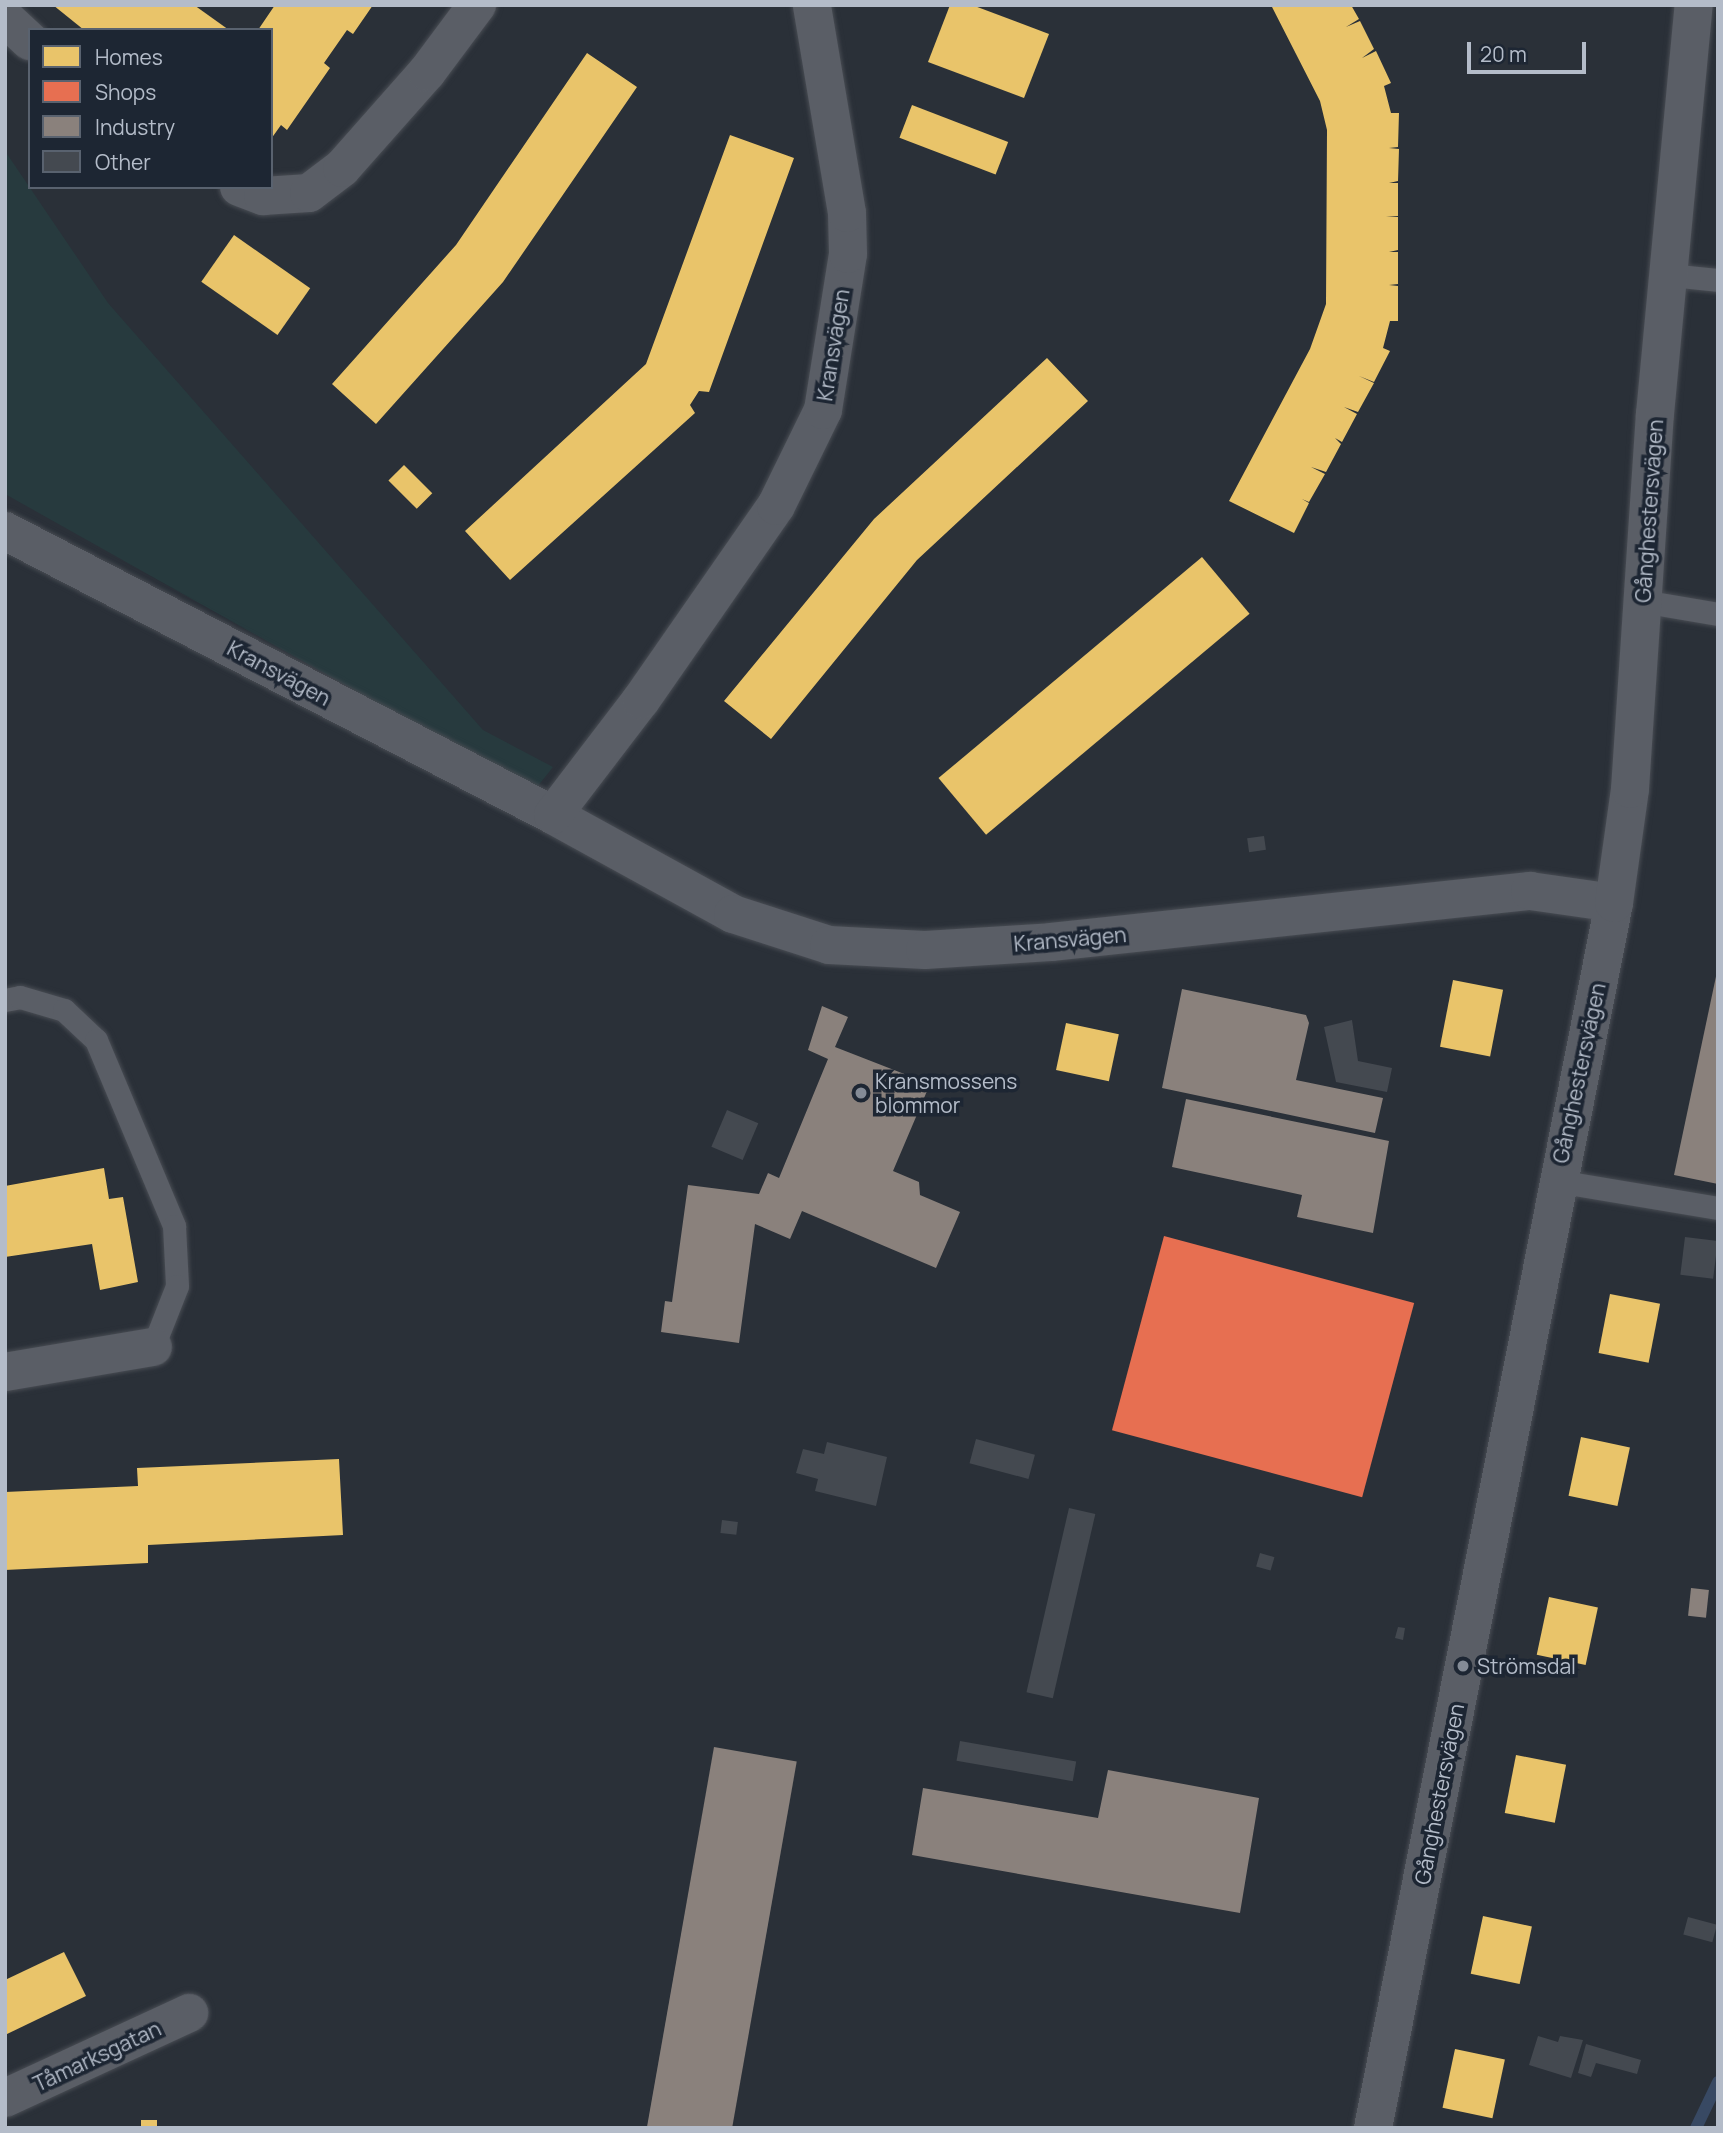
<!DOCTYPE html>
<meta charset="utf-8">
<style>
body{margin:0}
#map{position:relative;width:1723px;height:2133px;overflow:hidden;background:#2a3038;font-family:Manrope,sans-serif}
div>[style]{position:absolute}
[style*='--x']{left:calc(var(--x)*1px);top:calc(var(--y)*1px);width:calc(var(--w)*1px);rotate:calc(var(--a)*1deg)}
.green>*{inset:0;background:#273a3e}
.homes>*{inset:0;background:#e9c46a;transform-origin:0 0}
.shops>*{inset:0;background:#e76f51;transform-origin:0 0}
.industry>*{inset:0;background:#8a817c;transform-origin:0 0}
.stream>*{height:12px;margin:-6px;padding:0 6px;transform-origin:6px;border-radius:6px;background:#384963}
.building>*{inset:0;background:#444950;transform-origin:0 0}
.roads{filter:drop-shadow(0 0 2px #484c53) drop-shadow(0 0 2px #484c53)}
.service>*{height:23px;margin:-11.5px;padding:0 11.5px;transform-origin:11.5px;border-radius:11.5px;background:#5a5e66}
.minor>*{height:38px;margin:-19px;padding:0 19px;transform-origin:19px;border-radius:19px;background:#5a5e66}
.tertiary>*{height:38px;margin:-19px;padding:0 19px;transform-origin:19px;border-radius:19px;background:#5a5e66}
.dots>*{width:19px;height:19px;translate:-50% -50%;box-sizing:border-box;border:4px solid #1d2633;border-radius:50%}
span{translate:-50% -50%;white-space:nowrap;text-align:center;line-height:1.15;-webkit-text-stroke:7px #1d2633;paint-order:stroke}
.street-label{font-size:21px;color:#b4bcc9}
.poi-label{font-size:21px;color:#b4bcc9}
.left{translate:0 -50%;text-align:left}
.frame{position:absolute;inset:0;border:7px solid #b4bcc9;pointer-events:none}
.legend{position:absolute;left:28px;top:28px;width:245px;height:161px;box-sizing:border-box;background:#1d2633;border:2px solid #59626f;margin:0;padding:9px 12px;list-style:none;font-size:21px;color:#b4bcc9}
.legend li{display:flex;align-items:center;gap:14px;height:35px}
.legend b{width:35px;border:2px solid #59626f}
.scale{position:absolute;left:1467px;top:42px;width:119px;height:32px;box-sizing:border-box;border:4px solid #b4bcc9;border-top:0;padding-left:9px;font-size:21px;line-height:24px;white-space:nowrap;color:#b4bcc9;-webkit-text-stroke:5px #1d2633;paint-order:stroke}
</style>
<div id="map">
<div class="green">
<div style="clip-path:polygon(5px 151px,108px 303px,483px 730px,553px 767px,534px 791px,5px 494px)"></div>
</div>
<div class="homes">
<div style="clip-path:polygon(53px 5px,194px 5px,229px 30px,84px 30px)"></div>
<div style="clip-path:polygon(275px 5px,373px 5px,353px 34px,347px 30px,324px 63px,330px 68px,287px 130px,281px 125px,271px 139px,271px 30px,258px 30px)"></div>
<div style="clip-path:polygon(950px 5px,972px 5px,1049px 34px,1024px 98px,928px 62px)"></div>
<div style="clip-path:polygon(1271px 5px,1351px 5px,1359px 19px,1346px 27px,1360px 21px,1374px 49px,1362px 58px,1376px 51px,1391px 83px,1384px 86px,1391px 113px,1399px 113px,1398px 147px,1389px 148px,1399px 149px,1398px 181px,1389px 183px,1398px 183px,1398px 216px,1386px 217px,1398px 217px,1398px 250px,1389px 252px,1398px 252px,1398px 284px,1389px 285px,1398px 286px,1398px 321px,1390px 321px,1383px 348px,1390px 351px,1374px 382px,1359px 376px,1374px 383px,1358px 412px,1344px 407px,1357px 414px,1342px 442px,1335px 438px,1341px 444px,1326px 472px,1311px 467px,1325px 474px,1309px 502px,1302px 499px,1309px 503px,1294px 533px,1229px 501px,1310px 349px,1326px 304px,1327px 130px,1320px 101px)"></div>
<div style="clip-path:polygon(587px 53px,637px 87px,503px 282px,376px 424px,332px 384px,456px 245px)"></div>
<div style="left:912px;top:105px;width:103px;height:35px;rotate:21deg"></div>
<div style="clip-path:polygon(730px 135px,794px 158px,709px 392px,699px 391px,690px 405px,695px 413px,510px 580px,465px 531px,646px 364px)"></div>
<div style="left:234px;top:235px;width:93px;height:57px;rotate:35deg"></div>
<div style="clip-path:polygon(1047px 358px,1088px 401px,917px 560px,771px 739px,724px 701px,874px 519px)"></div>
<div style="left:404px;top:465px;width:40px;height:22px;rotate:45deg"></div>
<div style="left:1202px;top:557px;width:74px;height:344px;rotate:50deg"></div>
<div style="left:1453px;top:980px;width:51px;height:68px;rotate:11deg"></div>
<div style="left:1066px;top:1023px;width:54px;height:48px;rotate:12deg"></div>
<div style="clip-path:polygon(104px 1168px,109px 1199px,123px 1197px,138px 1282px,100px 1290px,92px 1244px,5px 1257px,5px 1186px)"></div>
<div style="left:1610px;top:1294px;width:51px;height:60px;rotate:11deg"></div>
<div style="left:1581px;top:1437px;width:50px;height:60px;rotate:12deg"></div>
<div style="clip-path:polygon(339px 1459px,343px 1535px,148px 1545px,148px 1563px,5px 1570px,5px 1492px,138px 1486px,137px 1468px)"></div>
<div style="left:1549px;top:1597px;width:50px;height:59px;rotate:12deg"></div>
<div style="left:1516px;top:1755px;width:51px;height:59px;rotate:11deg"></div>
<div style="left:1483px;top:1916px;width:50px;height:59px;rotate:12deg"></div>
<div style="clip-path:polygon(64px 1952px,86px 1996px,5px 2035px,5px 1980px)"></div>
<div style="left:1455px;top:2049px;width:51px;height:60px;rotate:12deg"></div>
<div style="left:141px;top:2120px;width:16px;height:8px"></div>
</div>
<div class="shops">
<div style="left:1164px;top:1236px;width:259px;height:201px;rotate:15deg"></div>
</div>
<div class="industry">
<div style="clip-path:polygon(1718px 967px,1718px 1184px,1674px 1175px)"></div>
<div style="clip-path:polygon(1182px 989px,1306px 1015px,1309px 1023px,1296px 1080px,1383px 1098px,1375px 1133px,1162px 1088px)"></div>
<div style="clip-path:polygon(822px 1006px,848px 1017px,835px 1047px,930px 1084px,893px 1171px,919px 1182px,920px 1195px,960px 1212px,936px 1268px,802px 1211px,790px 1239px,755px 1224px,739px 1343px,661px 1332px,665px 1301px,672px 1302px,688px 1185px,759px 1194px,768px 1173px,779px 1178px,828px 1059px,808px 1050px)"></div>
<div style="clip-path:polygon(1186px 1099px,1389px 1141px,1373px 1233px,1297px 1217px,1302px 1195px,1172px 1167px)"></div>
<div style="left:1691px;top:1588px;width:18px;height:28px;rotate:6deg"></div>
<div style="left:714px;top:1747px;width:84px;height:387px;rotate:10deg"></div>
<div style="clip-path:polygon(1108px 1770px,1259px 1798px,1240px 1913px,912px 1855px,923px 1788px,1098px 1818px)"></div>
</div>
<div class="stream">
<div style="--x:1696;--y:2128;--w:51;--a:-64.4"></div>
</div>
<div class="building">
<div style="left:1264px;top:836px;width:14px;height:17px;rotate:82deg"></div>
<div style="clip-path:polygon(1352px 1020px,1358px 1061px,1392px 1068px,1387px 1092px,1336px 1082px,1324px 1027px)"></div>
<div style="left:727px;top:1110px;width:34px;height:40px;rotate:23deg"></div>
<div style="left:1685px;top:1237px;width:33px;height:38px;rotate:7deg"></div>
<div style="left:976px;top:1439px;width:61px;height:25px;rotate:15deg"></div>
<div style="clip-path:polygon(827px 1442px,887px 1457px,876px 1506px,815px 1491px,818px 1479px,796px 1473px,803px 1449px,824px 1454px)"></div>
<div style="left:1069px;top:1508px;width:27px;height:189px;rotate:13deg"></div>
<div style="left:722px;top:1520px;width:16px;height:13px;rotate:7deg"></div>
<div style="left:1260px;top:1553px;width:15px;height:14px;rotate:16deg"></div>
<div style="clip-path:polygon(1398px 1627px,1405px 1628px,1403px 1640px,1395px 1638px)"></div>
<div style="left:960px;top:1741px;width:118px;height:20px;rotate:10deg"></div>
<div style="left:1688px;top:1917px;width:30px;height:18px;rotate:15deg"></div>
<div style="clip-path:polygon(1538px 2036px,1558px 2042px,1560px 2036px,1583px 2040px,1571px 2078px,1529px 2065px)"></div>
<div style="clip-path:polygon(1586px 2044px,1641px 2060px,1637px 2074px,1596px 2063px,1591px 2077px,1578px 2073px)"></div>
</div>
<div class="roads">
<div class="service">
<div style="--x:1670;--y:275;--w:48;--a:5.9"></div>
<div style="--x:1642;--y:601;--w:77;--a:9.7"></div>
<div style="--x:5;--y:1000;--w:15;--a:-11"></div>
<div style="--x:20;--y:997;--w:46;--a:16.5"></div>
<div style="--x:64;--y:1010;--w:44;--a:43.2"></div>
<div style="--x:96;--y:1040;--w:202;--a:67.2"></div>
<div style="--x:174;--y:1226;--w:60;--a:87.1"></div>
<div style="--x:177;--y:1286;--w:66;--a:111.5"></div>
<div style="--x:1557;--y:1181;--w:163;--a:9.5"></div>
</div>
<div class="minor">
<div style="--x:5;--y:18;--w:34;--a:43"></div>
<div style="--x:239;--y:187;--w:26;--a:21"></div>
<div style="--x:263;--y:196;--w:46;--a:-3.7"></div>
<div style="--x:309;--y:193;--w:41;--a:-37.1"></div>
<div style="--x:342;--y:168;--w:128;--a:-48.5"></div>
<div style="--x:427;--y:72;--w:84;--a:-53.3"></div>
<div style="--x:5;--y:531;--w:617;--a:27.4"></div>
<div style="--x:553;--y:815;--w:205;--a:28.8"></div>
<div style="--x:733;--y:914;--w:101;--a:17.9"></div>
<div style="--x:829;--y:945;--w:96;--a:3"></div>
<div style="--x:925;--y:950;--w:126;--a:-3.6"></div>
<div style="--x:1051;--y:942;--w:482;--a:-6.1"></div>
<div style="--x:1530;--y:891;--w:85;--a:8.1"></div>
<div style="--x:553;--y:815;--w:145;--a:-52.6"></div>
<div style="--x:641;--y:700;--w:236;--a:-55.2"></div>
<div style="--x:776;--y:506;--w:107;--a:-63.9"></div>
<div style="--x:823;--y:410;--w:158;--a:-80.9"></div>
<div style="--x:848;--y:254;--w:41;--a:-91.4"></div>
<div style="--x:847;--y:213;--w:211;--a:-99.6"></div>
<div style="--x:5;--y:1372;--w:150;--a:-9.6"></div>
<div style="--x:5;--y:2098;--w:203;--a:-24.8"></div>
</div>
<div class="tertiary">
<div style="--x:1373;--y:2128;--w:1248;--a:-78.87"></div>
<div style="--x:1614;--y:903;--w:115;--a:-82"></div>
<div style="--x:1630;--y:789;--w:376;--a:-86.2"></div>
<div style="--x:1655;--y:414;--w:411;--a:-84.6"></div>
</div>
</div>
<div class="dots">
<div style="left:861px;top:1093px;background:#848b96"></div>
<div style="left:1463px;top:1666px;background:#848b96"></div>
</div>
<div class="street-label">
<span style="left:833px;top:345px;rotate:-81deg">Kransvägen</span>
<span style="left:1649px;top:511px;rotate:-86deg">Gånghestersvägen</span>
<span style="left:279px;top:673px;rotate:28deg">Kransvägen</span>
<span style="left:1070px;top:939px;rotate:-5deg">Kransvägen</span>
<span style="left:1579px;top:1073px;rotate:-78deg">Gånghestersvägen</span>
<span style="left:1439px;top:1794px;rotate:-79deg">Gånghestersvägen</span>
<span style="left:97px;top:2056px;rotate:-25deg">Tåmarksgatan</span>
</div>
<div class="poi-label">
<span class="left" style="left:875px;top:1093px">Kransmossens<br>blommor</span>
<span class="left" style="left:1477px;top:1666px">Strömsdal</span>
</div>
<div class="frame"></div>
<ul class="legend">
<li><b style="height:19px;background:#e9c46a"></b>Homes</li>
<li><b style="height:19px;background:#e76f51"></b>Shops</li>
<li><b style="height:19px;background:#8a817c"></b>Industry</li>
<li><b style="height:19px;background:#444950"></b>Other</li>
</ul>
<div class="scale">20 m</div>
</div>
